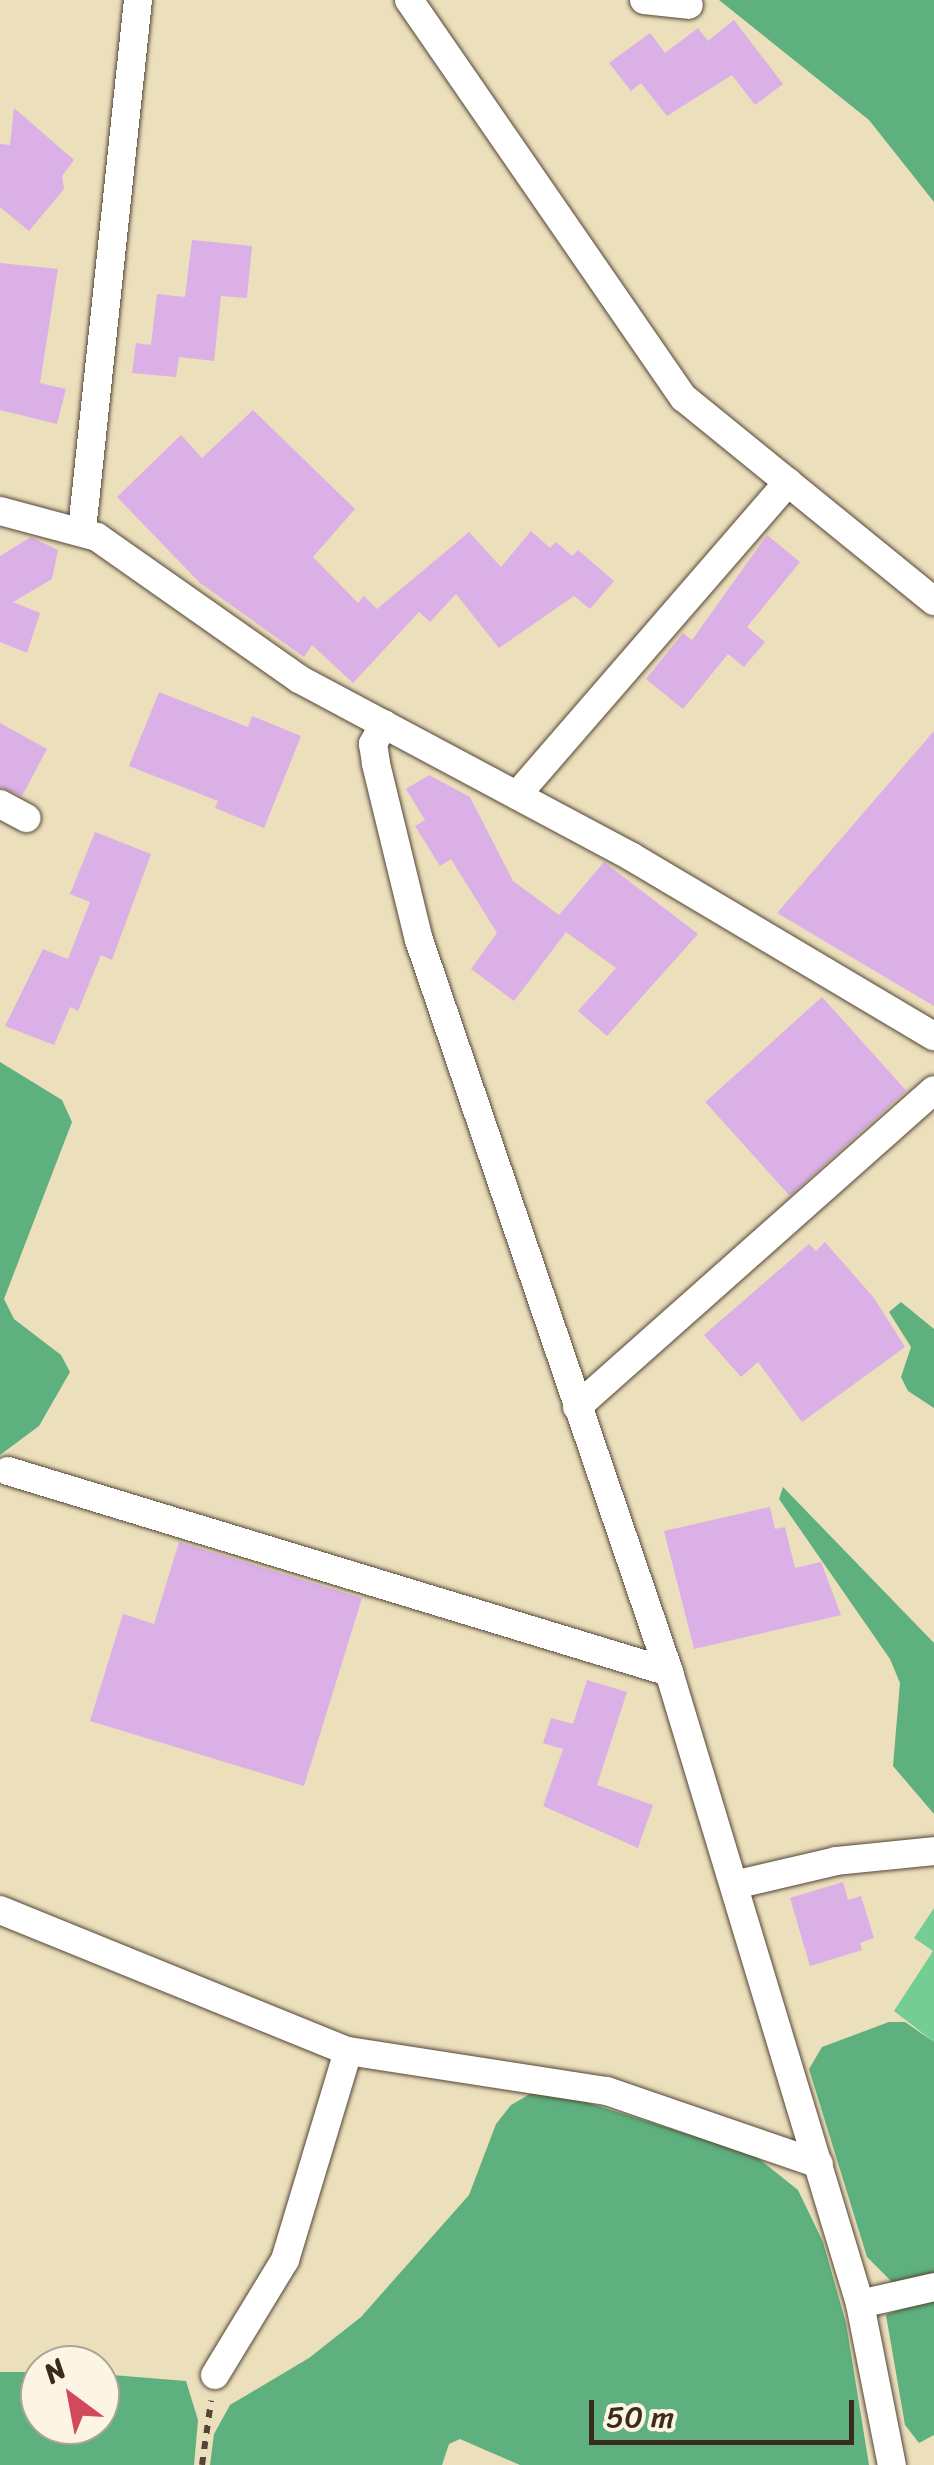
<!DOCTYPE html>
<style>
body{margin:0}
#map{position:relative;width:934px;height:2465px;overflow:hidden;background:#ebdfbc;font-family:Sriracha,sans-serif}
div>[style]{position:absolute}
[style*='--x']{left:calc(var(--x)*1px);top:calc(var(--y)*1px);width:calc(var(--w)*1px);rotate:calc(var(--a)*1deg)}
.green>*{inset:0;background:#73cd94}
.forest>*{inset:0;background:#5eb07e}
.building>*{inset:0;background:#dbb0e7;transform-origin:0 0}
.path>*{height:6px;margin-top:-3px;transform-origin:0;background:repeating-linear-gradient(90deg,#554536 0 8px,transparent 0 16px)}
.roads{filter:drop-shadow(0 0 2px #554536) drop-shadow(0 0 2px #554536)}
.street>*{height:28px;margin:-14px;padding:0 14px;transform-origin:14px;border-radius:14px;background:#fff}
span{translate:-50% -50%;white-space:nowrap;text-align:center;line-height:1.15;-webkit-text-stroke:8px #fcf5e5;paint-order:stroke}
.north{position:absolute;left:20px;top:2345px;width:100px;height:100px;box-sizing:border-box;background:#fcf5e5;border:2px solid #afa495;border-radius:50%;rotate:328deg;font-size:28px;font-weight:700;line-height:40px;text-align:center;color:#3b2a1e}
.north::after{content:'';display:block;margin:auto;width:35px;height:45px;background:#d1495b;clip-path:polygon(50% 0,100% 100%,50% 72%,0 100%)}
.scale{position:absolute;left:589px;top:2400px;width:265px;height:45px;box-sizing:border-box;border:5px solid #3b2a1e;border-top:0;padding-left:12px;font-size:30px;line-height:35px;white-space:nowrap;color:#3b2a1e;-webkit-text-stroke:8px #fcf5e5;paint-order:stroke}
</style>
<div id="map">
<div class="green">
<div style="clip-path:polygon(934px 1908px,934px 2042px,894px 2011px,933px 1951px,914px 1938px)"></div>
</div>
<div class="forest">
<div style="clip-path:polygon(719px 0,934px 0,934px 202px,869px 120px)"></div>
<div style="clip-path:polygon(0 1062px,62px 1100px,72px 1122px,4px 1299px,14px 1319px,61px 1355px,70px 1372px,39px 1426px,0 1455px)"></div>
<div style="clip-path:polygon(901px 1302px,934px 1329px,934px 1408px,908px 1391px,901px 1377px,911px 1347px,889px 1312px)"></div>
<div style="clip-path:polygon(783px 1487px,934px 1643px,934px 1814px,893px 1766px,900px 1683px,890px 1659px,779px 1499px)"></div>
<div style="clip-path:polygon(889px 2022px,905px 2022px,934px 2042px,934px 2279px,893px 2283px,867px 2257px,809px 2069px,822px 2047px)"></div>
<div style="clip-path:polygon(557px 2093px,754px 2155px,798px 2190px,823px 2242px,846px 2323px,869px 2465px,520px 2465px,460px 2439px,449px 2444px,442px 2465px,210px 2465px,214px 2434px,230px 2405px,309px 2358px,361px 2317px,469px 2195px,496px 2124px,511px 2105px,530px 2094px)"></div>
<div style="clip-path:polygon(934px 2296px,934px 2435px,919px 2443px,905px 2425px,886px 2315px)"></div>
<div style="clip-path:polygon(0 2372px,40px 2372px,40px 2425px,100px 2425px,100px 2374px,186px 2381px,198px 2420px,194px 2465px,0 2465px)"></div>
</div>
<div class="building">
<div style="clip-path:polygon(734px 20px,783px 84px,755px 105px,732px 75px,667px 116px,641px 83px,631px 91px,609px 63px,650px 33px,665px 53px,698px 28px,708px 41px)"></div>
<div style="clip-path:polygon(14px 108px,74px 160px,62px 176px,64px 189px,29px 231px,0 207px,0 144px,10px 145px)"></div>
<div style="clip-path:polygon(192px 240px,252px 246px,247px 298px,221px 296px,214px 361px,179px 357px,176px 377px,132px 373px,136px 343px,151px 345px,157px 294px,185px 297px)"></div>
<div style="clip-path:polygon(0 263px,58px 269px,40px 383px,66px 389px,57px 424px,0 410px)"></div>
<div style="clip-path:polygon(253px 410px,355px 509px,313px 557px,358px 603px,364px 596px,377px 609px,469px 532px,501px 567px,531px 531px,550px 548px,556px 542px,572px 556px,578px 550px,614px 581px,590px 609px,574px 596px,499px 648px,456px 594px,430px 622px,419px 612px,353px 683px,312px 645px,304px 657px,200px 583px,117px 497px,181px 435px,202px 458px)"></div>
<div style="clip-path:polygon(767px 535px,800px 562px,747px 627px,765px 642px,744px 667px,728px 654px,683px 709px,646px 679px,683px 633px,692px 640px)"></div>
<div style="clip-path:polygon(31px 537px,58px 550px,52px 579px,13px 602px,40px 613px,27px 653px,0 642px,0 556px)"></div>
<div style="clip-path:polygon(159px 692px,248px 727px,252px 716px,301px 736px,264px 828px,215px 808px,218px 801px,129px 766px)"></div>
<div style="clip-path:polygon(0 723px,47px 749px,22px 796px,0 787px)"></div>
<div style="clip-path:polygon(934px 731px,934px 1006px,777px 913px)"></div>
<div style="clip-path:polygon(429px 775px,470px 797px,513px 881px,559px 915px,604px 862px,698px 934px,607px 1036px,578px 1011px,616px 968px,566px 932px,514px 1001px,471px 969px,497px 933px,451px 859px,440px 866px,415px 826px,425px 820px,406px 789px)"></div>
<div style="clip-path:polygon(95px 832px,151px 854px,112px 960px,101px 955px,78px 1011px,70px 1007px,54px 1045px,5px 1026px,43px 949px,68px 959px,90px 902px,70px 894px)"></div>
<div style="left:822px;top:997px;width:126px;height:157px;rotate:48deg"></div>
<div style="clip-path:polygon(825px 1242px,874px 1298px,905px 1347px,802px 1422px,758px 1362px,741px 1377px,704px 1335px,809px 1244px,816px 1251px)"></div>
<div style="clip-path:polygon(770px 1507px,775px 1529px,785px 1527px,795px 1568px,821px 1562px,841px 1615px,694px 1649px,664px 1531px)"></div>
<div style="clip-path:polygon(179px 1542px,362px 1598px,304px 1786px,90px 1721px,123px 1614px,154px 1624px)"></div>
<div style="clip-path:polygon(587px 1680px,627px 1692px,597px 1785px,653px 1805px,638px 1848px,543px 1806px,563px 1749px,543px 1743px,551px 1718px,573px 1724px)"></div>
<div style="clip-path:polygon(843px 1882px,848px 1900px,861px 1896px,874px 1938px,860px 1943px,862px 1950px,810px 1966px,790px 1898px)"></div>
</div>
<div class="path">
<div style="--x:202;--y:2465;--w:65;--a:-82"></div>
</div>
<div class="roads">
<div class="street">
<div style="--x:409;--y:0;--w:484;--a:55.4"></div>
<div style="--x:684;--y:398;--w:322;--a:39.1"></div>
<div style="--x:644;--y:0;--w:45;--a:6.3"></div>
<div style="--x:0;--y:511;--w:100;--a:15"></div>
<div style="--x:97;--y:537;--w:247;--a:35.1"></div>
<div style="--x:299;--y:679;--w:378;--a:28.1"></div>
<div style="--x:632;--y:857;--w:351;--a:30.7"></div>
<div style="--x:82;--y:530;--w:533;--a:-83.97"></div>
<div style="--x:384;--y:724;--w:23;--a:119"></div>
<div style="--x:373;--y:744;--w:20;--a:81"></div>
<div style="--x:376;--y:764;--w:181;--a:76.3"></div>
<div style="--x:419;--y:940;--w:774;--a:71.14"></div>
<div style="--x:669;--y:1672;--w:660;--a:73.18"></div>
<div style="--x:860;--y:2304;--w:164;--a:78.8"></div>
<div style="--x:517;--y:795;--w:414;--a:-49.1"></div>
<div style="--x:0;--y:804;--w:30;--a:28"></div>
<div style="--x:577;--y:1407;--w:477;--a:-41.6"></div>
<div style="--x:8;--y:1471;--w:691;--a:16.91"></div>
<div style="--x:734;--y:1885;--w:105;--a:-13.2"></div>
<div style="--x:836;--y:1861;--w:99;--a:-5.8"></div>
<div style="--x:0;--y:1910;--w:375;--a:22.1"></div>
<div style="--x:348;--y:2051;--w:262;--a:8.8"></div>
<div style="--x:607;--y:2091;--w:224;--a:19"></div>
<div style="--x:860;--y:2304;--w:76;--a:-12.9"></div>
<div style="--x:215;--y:2375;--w:135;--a:-58.7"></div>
<div style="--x:285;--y:2260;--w:218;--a:-73.2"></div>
</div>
</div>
<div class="north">N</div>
<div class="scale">50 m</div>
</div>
